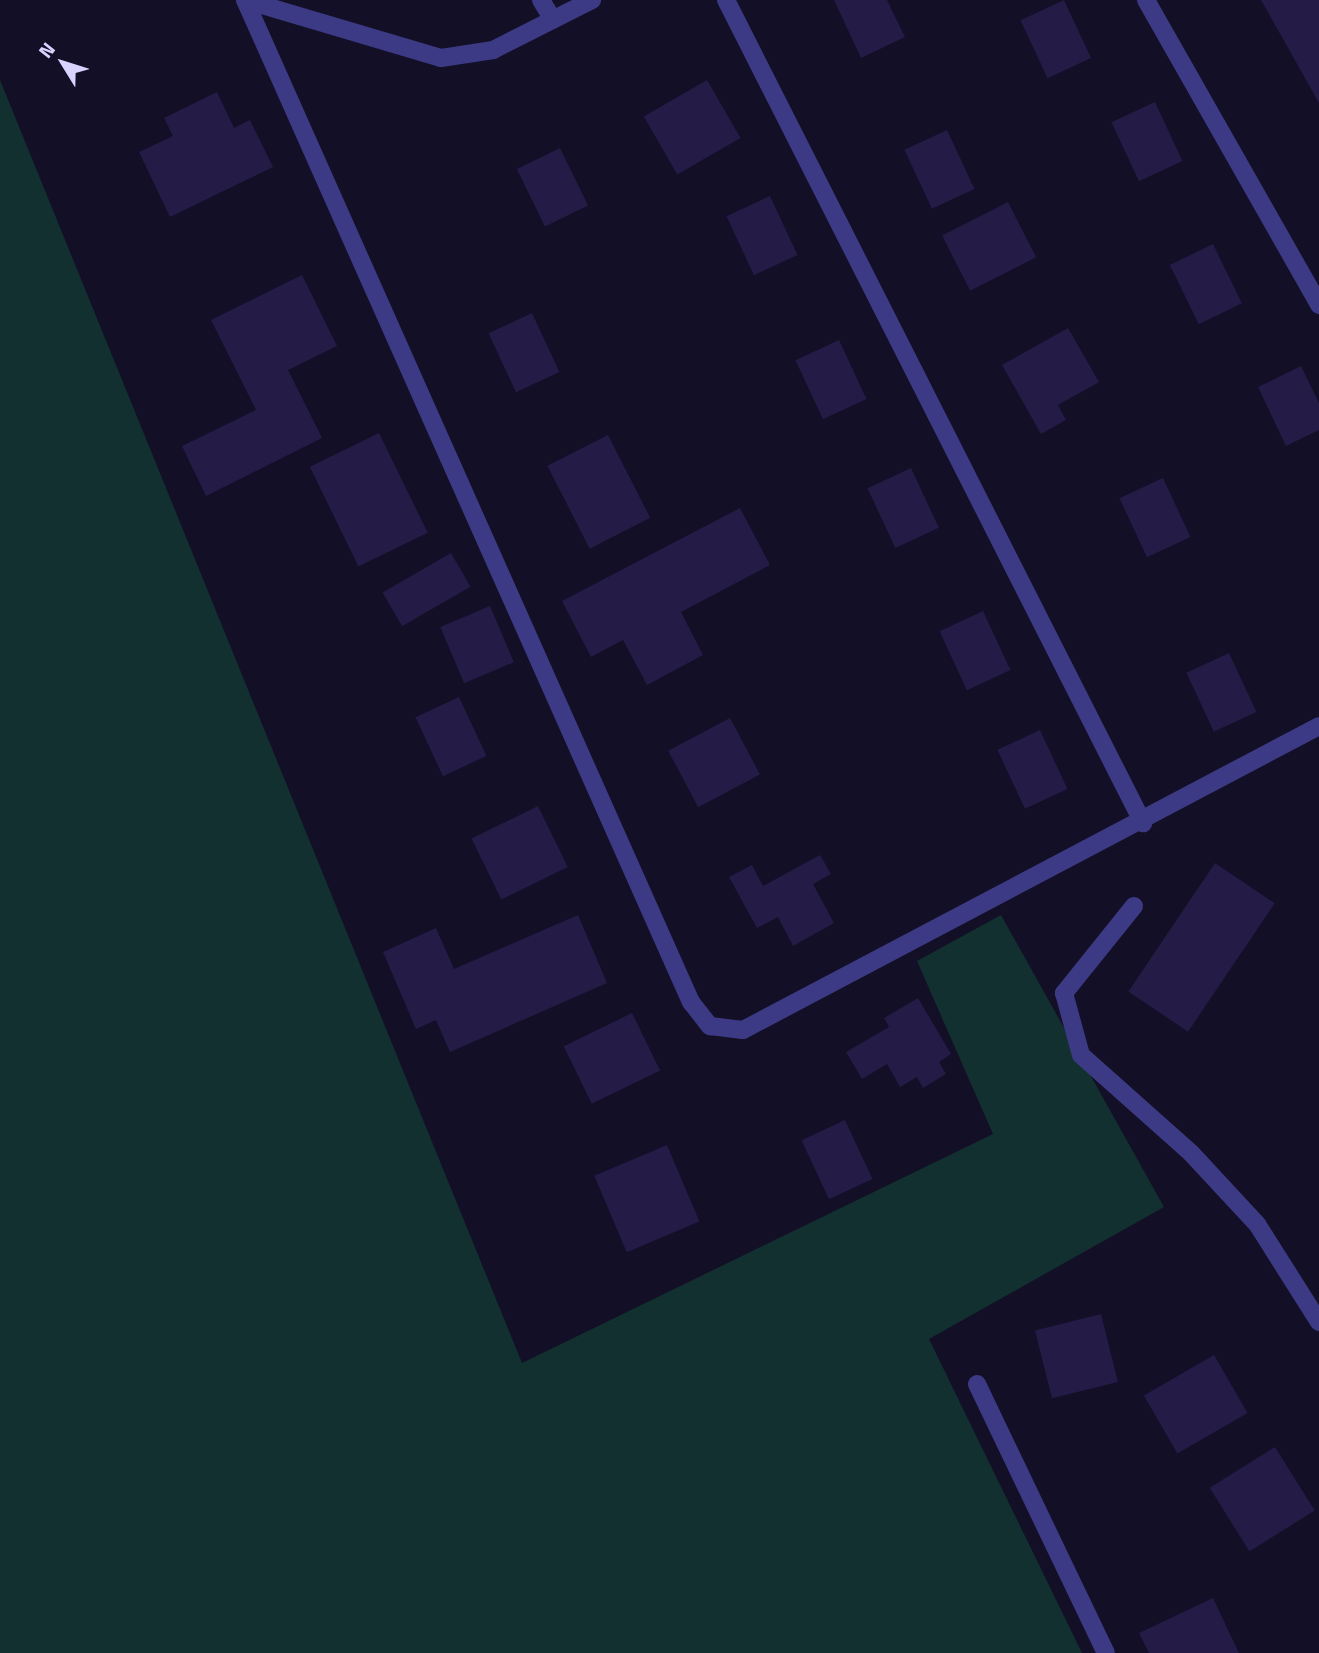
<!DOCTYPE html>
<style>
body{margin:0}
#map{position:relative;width:1319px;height:1653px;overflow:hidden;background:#130f26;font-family:"Titillium Web",sans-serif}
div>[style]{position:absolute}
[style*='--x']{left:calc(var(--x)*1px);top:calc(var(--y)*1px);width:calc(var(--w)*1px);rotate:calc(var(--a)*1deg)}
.green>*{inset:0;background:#12302f}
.building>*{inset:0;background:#241b47;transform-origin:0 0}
.minor>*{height:18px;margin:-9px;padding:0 9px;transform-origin:9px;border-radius:9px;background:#3d3a85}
span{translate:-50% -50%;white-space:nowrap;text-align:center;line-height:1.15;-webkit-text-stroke:5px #130f26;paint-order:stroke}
.north{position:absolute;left:28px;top:28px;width:70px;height:70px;-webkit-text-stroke:5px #130f26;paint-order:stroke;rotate:308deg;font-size:19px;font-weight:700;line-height:28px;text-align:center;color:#d9d4ff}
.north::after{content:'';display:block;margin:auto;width:24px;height:32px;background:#d9d4ff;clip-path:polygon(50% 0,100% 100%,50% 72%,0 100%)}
</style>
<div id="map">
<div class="green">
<div style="clip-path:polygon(0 80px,522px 1363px,993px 1134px,917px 961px,1001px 915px,1164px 1207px,929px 1339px,1082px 1653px,0 1653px)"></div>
</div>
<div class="building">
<div style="clip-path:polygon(834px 0,887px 0,905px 37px,861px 58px)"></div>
<div style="left:1064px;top:0;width:64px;height:48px;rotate:65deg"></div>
<div style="clip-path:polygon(1261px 0,1319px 0,1319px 103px)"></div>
<div style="left:707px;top:80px;width:67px;height:73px;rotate:60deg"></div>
<div style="clip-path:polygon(217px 92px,234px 128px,250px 120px,273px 167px,170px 217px,139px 152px,173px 136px,164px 118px)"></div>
<div style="left:1155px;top:102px;width:65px;height:48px;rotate:65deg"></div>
<div style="left:947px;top:130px;width:65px;height:47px;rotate:65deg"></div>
<div style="left:560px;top:148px;width:64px;height:48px;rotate:64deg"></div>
<div style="left:770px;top:196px;width:65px;height:48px;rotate:65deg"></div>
<div style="left:1008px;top:202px;width:62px;height:74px;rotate:63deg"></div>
<div style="left:1213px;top:244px;width:66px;height:48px;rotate:64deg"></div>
<div style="clip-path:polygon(302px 275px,337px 346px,288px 370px,322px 438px,206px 496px,182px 446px,256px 410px,211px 320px)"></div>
<div style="left:532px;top:313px;width:65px;height:48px;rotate:65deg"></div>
<div style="clip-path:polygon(1068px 328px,1099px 382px,1058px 405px,1066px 420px,1041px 434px,1002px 365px)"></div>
<div style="left:839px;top:340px;width:65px;height:48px;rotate:65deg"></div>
<div style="clip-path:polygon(1301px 366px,1319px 403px,1319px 430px,1286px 446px,1258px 387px)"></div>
<div style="left:379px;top:433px;width:111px;height:77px;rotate:64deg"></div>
<div style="left:608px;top:435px;width:93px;height:68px;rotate:63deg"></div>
<div style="left:911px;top:468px;width:66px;height:48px;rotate:65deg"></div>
<div style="left:1163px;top:478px;width:65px;height:48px;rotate:65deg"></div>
<div style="clip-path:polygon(740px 508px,770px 565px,681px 612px,703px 655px,647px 685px,623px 640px,591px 657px,562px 601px)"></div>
<div style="left:451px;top:553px;width:39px;height:79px;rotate:60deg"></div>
<div style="left:490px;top:606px;width:61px;height:54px;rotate:67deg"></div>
<div style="left:983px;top:611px;width:65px;height:48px;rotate:65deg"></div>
<div style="left:1229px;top:653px;width:65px;height:47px;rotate:65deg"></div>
<div style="left:459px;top:697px;width:65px;height:48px;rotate:65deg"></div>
<div style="left:730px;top:718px;width:64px;height:70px;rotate:62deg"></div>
<div style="left:1040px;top:730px;width:65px;height:47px;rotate:65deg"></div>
<div style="left:538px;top:806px;width:68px;height:74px;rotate:64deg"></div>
<div style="clip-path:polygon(820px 855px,831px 874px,813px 884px,834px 923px,793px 946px,778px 917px,757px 928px,729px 877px,752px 865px,763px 886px)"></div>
<div style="left:1215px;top:863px;width:72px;height:155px;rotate:34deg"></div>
<div style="clip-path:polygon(578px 915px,607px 983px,450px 1052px,436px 1020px,416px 1029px,383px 952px,436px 928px,454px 969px)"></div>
<div style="clip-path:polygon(918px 998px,951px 1054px,939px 1062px,946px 1074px,923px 1088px,917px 1077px,900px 1087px,887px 1064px,862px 1079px,846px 1052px,889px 1027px,884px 1018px)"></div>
<div style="left:632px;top:1013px;width:64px;height:76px;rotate:64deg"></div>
<div style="left:845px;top:1120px;width:65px;height:48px;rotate:65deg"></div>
<div style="left:667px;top:1145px;width:83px;height:79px;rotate:67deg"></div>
<div style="left:1101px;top:1314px;width:70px;height:68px;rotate:76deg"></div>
<div style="left:1214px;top:1355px;width:67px;height:81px;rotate:60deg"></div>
<div style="left:1275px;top:1447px;width:75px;height:77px;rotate:58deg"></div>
<div style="clip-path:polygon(1213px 1598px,1239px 1653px,1149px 1653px,1139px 1633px)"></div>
</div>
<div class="minor">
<div style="--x:245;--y:0;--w:1097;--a:66.01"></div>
<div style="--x:691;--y:1002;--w:31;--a:52"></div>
<div style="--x:710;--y:1026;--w:33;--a:7"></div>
<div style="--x:743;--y:1030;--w:651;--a:-27.82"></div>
<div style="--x:245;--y:0;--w:204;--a:16.5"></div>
<div style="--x:441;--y:58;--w:53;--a:-8.7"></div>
<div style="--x:493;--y:50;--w:111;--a:-26.8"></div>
<div style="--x:541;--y:0;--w:23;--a:59"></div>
<div style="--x:726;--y:0;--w:923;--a:63.13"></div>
<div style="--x:1146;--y:0;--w:351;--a:60.4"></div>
<div style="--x:1134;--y:906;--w:112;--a:128.8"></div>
<div style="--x:1064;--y:993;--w:64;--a:74.7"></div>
<div style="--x:1081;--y:1055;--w:147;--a:41.7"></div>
<div style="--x:1191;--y:1153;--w:97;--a:47.1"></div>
<div style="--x:1257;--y:1224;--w:116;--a:57.7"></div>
<div style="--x:977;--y:1384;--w:298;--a:64.4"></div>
</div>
<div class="north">N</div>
</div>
